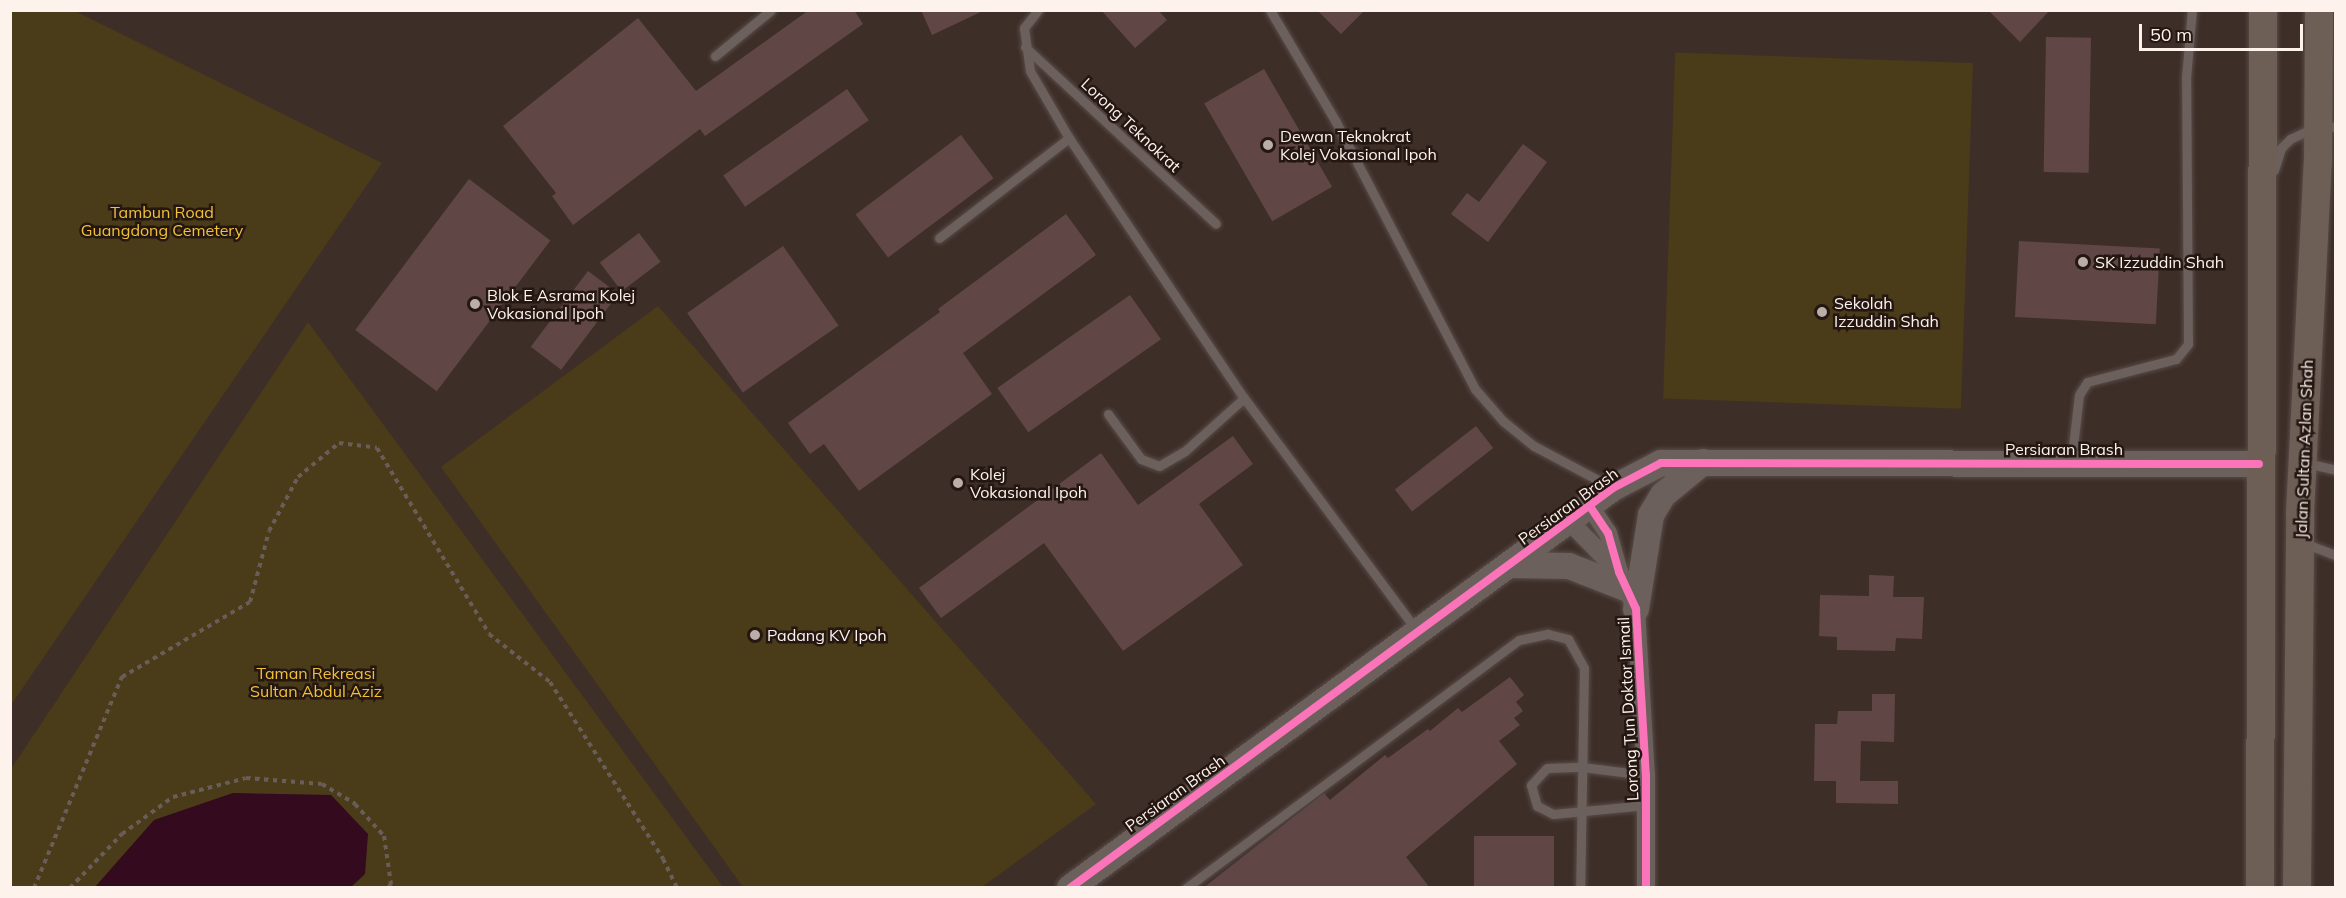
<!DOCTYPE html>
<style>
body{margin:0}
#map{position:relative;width:2346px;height:898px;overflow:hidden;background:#3e2e28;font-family:Mulish,sans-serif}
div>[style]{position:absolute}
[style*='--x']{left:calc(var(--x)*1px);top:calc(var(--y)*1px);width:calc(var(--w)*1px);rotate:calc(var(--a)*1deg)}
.green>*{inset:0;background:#4a3b19;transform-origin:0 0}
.water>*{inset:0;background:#330a1e}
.building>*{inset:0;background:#604746;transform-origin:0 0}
.path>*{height:4px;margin-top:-2px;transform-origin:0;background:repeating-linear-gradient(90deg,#685d58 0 4.5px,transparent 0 9px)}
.roads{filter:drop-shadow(0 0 2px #584b47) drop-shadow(0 0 2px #584b47)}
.lane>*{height:9px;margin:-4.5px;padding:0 4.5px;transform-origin:4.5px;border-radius:4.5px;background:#6b605b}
.street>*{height:18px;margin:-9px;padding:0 9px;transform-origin:9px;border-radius:9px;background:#6b605b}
.secondary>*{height:26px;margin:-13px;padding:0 13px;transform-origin:13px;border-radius:13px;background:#6b605b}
.primary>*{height:28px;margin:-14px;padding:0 14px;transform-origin:14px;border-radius:14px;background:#6e5f56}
.cycleway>*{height:8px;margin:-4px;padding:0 4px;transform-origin:4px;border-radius:4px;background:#fb73b8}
.dots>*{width:16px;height:16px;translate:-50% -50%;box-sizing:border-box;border:3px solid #241712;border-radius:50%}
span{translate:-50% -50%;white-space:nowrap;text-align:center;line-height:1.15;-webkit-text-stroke:5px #241712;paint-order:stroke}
.street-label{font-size:16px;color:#fef2ed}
.poi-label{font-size:16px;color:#fef2ed}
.left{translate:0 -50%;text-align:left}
.park-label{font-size:16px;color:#f2c137}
.frame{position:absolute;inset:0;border:12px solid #fef2ed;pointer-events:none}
.scale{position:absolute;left:2139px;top:24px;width:164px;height:27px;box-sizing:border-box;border:3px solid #fef2ed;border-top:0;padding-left:8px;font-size:18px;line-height:21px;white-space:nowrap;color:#fef2ed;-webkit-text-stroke:4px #241712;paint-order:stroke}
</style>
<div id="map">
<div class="green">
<div style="clip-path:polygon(11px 10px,75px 11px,382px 163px,11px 705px)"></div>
<div style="left:1973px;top:63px;width:346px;height:298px;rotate:92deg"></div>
<div style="clip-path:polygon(658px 306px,1096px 804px,982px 887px,743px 887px,441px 467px)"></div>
<div style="clip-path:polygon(308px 322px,723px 887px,11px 888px,11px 769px)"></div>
</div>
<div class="water">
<div style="clip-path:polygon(233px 793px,331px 795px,368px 834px,365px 874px,351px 887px,95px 887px,154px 820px)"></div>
</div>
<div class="building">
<div style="clip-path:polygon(809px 10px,854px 10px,863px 24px,705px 136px,700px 129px,573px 225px,552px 196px,556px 193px,503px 126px,638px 18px,696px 91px)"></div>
<div style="clip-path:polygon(921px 10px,985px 10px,932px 35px)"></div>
<div style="clip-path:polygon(1101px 10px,1158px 10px,1167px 20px,1135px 48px)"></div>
<div style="clip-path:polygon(1317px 10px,1365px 10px,1341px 34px)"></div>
<div style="clip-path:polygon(1988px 10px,2050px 10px,2020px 42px)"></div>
<div style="left:2046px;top:37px;width:45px;height:135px;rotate:1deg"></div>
<div style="left:1264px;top:69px;width:136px;height:69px;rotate:60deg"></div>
<div style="left:847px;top:89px;width:38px;height:151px;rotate:55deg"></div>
<div style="left:961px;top:135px;width:54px;height:132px;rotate:53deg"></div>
<div style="clip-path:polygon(1523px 144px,1547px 162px,1488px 242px,1451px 214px,1467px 193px,1479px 202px)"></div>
<div style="left:469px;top:179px;width:102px;height:189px;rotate:37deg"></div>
<div style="clip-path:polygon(1066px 214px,1096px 255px,963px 353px,992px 394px,859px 491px,824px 444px,810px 454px,788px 423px,940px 312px,938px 309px)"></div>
<div style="left:639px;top:233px;width:36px;height:49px;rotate:53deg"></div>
<div style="left:2019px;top:241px;width:141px;height:76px;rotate:3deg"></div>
<div style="left:783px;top:246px;width:97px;height:117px;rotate:55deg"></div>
<div style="left:588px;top:271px;width:38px;height:95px;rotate:37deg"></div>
<div style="left:1130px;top:295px;width:54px;height:162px;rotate:55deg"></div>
<div style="left:1476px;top:426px;width:28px;height:103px;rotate:52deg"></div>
<div style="clip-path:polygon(1233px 436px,1253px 464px,1199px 504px,1243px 565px,1123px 651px,1044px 543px,941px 618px,919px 588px,1101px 453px,1138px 505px)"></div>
<div style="clip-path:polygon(1869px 575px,1894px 576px,1893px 597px,1924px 597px,1922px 639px,1896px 638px,1895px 651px,1837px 650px,1837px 637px,1819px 636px,1820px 595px,1869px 596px)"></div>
<div style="clip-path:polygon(1510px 677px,1524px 695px,1516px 702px,1523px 711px,1514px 718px,1520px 725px,1499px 741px,1517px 764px,1406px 857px,1430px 888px,1203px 888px,1324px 793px,1330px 800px,1385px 755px,1388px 758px,1428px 729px,1430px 731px,1458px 708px,1462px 712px)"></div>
<div style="clip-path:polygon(1872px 694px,1895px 694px,1894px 742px,1861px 741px,1860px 781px,1898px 781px,1898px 804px,1836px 803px,1836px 781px,1814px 781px,1815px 724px,1837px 724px,1838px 711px,1872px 711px)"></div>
<div style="left:1474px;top:836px;width:80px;height:52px"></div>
</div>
<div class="path">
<div style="--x:34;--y:888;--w:229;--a:-67.4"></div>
<div style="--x:122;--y:677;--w:148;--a:-30.4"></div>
<div style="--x:250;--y:602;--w:73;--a:-75"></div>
<div style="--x:269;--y:531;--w:61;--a:-61.8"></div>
<div style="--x:298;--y:477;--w:53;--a:-39.7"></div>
<div style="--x:339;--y:443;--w:38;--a:7"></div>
<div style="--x:377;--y:448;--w:217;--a:58.9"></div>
<div style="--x:489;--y:634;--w:78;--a:38.2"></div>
<div style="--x:550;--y:682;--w:210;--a:57.4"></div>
<div style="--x:663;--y:859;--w:32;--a:64"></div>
<div style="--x:70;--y:888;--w:75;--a:-46.1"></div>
<div style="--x:122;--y:834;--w:63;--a:-36"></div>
<div style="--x:173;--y:797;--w:75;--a:-14.6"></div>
<div style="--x:246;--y:778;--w:76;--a:4.5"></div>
<div style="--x:322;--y:784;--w:39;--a:31"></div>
<div style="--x:355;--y:804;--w:43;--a:47.8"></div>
<div style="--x:384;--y:836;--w:49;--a:81.7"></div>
<div style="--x:391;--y:884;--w:5;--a:127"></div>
</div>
<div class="roads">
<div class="lane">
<div style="--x:1038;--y:10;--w:23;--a:128"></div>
<div style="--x:1024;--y:28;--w:43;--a:82.1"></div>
<div style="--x:1030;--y:71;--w:78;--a:59.8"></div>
<div style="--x:1069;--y:138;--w:313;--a:56.1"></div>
<div style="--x:1244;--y:398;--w:289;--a:53.4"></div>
<div style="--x:1270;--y:10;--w:130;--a:59.5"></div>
<div style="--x:1336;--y:122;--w:301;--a:62.5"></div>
<div style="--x:1475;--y:389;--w:43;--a:48.8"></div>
<div style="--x:1503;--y:421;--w:40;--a:39"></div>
<div style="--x:1534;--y:446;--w:87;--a:28"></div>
<div style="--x:1025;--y:47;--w:260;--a:42.8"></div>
<div style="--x:715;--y:56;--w:72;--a:-39.4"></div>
<div style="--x:2274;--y:170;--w:23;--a:-72"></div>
<div style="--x:2281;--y:148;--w:13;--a:-45"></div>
<div style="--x:2290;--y:139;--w:31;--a:-25"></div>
<div style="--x:2318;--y:126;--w:18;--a:3"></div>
<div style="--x:939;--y:238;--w:164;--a:-37.6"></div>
<div style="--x:1108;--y:414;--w:56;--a:53.7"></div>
<div style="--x:1141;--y:459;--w:19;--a:21"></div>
<div style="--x:1159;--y:466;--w:30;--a:-30"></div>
<div style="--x:1185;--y:451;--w:79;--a:-41.9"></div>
<div style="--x:2071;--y:463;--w:68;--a:-83.3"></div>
<div style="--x:2079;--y:395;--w:15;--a:-58"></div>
<div style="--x:2087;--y:382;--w:92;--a:-14.5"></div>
<div style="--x:2176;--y:359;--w:19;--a:-51"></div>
<div style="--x:2188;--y:344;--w:266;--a:-90.4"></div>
<div style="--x:2186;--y:78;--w:68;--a:-85"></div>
<div style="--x:2306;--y:463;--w:31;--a:13"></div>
<div style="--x:2304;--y:543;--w:34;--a:21"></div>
<div style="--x:1646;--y:805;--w:93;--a:174.5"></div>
<div style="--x:1553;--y:814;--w:18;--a:-153"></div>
<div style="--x:1537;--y:806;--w:22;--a:-106"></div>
<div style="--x:1531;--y:785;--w:23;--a:-47"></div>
<div style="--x:1547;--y:768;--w:35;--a:-2"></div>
<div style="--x:1582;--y:767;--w:64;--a:7.1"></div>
<div style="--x:1186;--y:888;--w:415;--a:-36.7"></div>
<div style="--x:1519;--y:640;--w:30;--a:-12"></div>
<div style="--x:1548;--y:634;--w:21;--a:14"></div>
<div style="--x:1568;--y:639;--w:33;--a:61"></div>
<div style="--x:1584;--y:668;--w:220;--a:91"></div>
</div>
<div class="street">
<div style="--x:1589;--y:505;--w:34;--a:56"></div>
<div style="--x:1608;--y:533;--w:41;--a:74.2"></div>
<div style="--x:1619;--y:572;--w:41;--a:65.3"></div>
<div style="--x:1636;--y:609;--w:166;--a:86.6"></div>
<div style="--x:1646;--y:775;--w:113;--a:90"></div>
<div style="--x:1568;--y:520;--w:73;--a:45.6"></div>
</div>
<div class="secondary">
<div style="--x:1509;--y:565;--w:60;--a:1"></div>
<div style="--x:1569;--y:566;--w:63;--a:21.3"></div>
<div style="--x:1636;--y:609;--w:95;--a:-80.9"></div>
<div style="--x:1651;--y:515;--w:23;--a:-59"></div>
<div style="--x:1663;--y:495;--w:52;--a:-39.5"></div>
<div style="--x:1070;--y:888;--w:674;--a:-36.38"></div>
<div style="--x:1613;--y:488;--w:54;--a:-27.5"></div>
<div style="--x:1661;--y:463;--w:598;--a:0.1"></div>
</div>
<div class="primary">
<div style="--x:2260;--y:888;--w:878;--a:-89.8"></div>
<div style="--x:2297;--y:888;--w:375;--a:-89.5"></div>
<div style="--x:2300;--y:513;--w:350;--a:-87.1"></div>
<div style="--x:2318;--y:163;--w:153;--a:-89.6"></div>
</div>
</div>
<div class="cycleway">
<div style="--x:1589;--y:505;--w:34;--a:56"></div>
<div style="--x:1608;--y:533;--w:41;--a:74.2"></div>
<div style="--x:1619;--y:572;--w:41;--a:65.3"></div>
<div style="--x:1636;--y:609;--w:166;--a:86.6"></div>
<div style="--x:1646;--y:775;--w:113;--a:90"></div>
<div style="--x:1070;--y:888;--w:674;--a:-36.38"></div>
<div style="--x:1613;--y:488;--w:54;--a:-27.5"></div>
<div style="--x:1661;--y:463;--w:598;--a:0.1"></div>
</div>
<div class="dots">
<div style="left:1268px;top:145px;background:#bbada8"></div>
<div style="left:2083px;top:262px;background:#bbada8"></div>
<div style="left:475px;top:304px;background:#bbada8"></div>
<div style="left:1822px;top:312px;background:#bbada8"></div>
<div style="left:958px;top:483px;background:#bbada8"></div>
<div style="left:755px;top:635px;background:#bbada8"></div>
</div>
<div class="street-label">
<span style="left:1131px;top:125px;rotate:43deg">Lorong Teknokrat</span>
<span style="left:2064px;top:449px">Persiaran Brash</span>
<span style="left:2304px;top:449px;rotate:-88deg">Jalan Sultan Azlan Shah</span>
<span style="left:1568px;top:506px;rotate:-36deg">Persiaran Brash</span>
<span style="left:1628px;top:709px;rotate:-93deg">Lorong Tun Doktor Ismail</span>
<span style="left:1175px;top:793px;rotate:-36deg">Persiaran Brash</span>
</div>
<div class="poi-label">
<span class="left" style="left:1280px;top:145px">Dewan Teknokrat<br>Kolej Vokasional Ipoh</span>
<span class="left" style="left:2095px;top:262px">SK Izzuddin Shah</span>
<span class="left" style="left:487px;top:304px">Blok E Asrama Kolej<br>Vokasional Ipoh</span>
<span class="left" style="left:1834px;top:312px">Sekolah<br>Izzuddin Shah</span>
<span class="left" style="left:970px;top:483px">Kolej<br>Vokasional Ipoh</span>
<span class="left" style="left:767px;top:635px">Padang KV Ipoh</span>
</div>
<div class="park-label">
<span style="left:162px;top:221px">Tambun Road<br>Guangdong Cemetery</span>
<span style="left:316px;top:682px">Taman Rekreasi<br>Sultan Abdul Aziz</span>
</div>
<div class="frame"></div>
<div class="scale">50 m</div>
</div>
